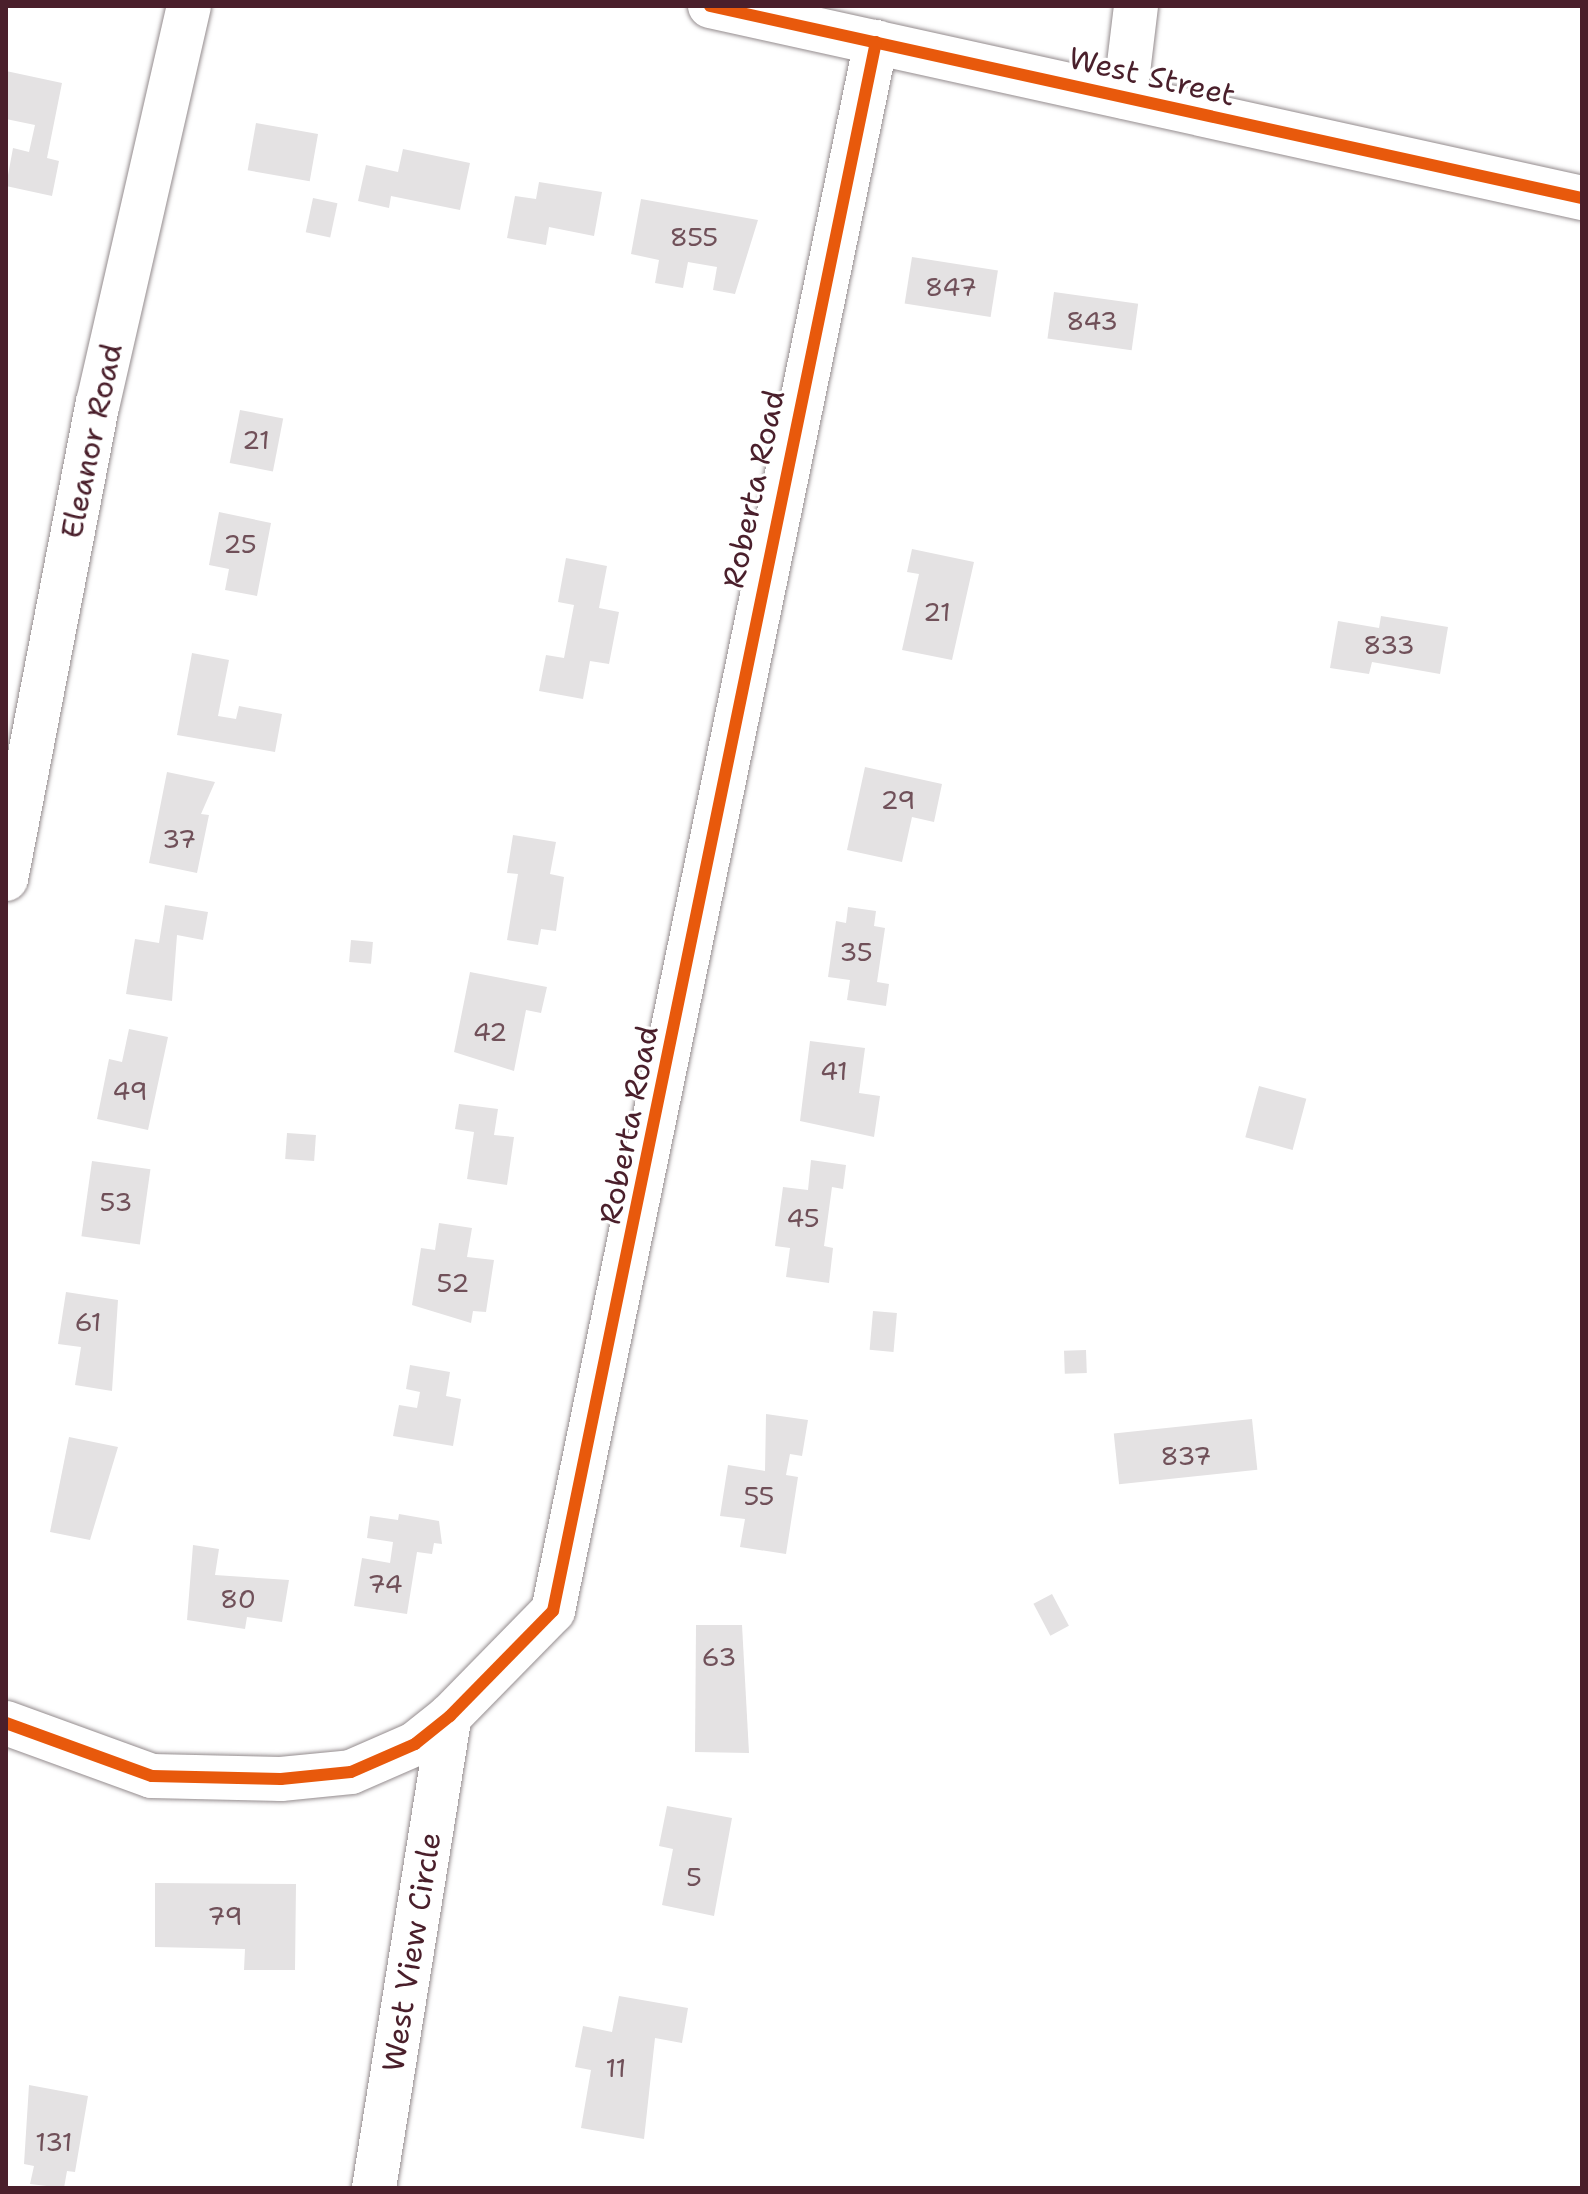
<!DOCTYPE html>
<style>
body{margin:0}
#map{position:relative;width:1588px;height:2194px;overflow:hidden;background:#fff;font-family:"Shantell Sans",sans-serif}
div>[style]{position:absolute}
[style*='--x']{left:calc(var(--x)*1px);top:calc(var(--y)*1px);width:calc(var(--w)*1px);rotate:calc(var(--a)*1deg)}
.building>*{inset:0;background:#e4e2e3;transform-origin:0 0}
.roads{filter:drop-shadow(0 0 2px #948c8e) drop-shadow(0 0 2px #948c8e)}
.minor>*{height:44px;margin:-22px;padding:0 22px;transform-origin:22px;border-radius:22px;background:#fff}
.cycleway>*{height:12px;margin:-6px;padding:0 6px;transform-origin:6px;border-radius:6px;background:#e8590c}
span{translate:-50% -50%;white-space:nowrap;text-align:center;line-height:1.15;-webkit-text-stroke:6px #fff;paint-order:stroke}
.number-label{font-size:26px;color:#705059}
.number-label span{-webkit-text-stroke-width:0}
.street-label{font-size:30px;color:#4a1f2b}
.frame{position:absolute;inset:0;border:8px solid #4a1f2b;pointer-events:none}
</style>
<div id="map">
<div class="building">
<div style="clip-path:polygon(6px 71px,62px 83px,47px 158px,59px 161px,52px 196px,6px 186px,13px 148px,29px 152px,35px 125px,6px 119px)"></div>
<div style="left:256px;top:123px;width:63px;height:48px;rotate:10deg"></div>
<div style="clip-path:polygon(403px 149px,470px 163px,460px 210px,391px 196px,389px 208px,358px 201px,366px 165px,398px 172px)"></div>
<div style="clip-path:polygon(539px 182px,602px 192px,594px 236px,549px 227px,546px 245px,507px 238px,515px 196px,536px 199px)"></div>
<div style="left:313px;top:198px;width:25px;height:35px;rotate:12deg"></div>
<div style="clip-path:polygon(641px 199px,758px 220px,735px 294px,713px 290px,717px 267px,688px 262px,683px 288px,655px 283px,659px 260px,631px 254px)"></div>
<div style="left:912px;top:257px;width:87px;height:47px;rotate:9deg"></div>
<div style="left:1054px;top:292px;width:85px;height:47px;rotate:8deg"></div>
<div style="left:240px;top:410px;width:44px;height:54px;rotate:11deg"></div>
<div style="clip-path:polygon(219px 512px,271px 523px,257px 596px,225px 590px,229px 569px,209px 565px)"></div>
<div style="clip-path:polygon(912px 549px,974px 562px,952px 660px,902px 650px,919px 574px,907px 572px)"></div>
<div style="clip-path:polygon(566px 558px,607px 566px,599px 608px,619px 612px,609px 664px,590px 661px,583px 699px,539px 691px,546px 655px,564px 658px,574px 605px,558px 602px)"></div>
<div style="clip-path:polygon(1381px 616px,1448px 627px,1440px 674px,1372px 662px,1369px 674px,1330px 668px,1338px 621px,1379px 628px)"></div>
<div style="clip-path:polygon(192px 653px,229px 660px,218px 716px,236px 719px,239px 706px,282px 714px,275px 752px,177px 735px)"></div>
<div style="clip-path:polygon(865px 767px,942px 784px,934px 822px,912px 817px,902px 862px,847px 850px)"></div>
<div style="clip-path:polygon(167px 772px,215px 782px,201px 814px,209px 815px,197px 873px,149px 863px)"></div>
<div style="clip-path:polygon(513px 835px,556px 842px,550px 874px,564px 877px,556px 931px,541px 929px,538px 945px,507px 940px,518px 874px,507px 873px)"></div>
<div style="clip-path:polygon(165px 905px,208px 912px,203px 940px,177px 935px,172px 1001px,126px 994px,135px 939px,159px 943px)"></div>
<div style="clip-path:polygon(848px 907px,876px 911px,874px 926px,885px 928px,877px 982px,889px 984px,886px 1006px,847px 1000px,850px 980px,828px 977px,836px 921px,846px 923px)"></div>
<div style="left:351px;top:940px;width:22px;height:22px;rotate:5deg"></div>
<div style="clip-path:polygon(470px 972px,547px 987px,541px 1013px,526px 1010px,514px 1071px,454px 1052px)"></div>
<div style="clip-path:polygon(129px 1029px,168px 1037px,148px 1130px,97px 1119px,109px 1059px,122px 1062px)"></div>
<div style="clip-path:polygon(810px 1041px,865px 1048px,859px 1093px,880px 1096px,874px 1137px,800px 1121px)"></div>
<div style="left:1259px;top:1086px;width:49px;height:53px;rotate:15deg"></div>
<div style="clip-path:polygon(459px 1104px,498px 1109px,494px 1135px,514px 1137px,507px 1185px,467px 1179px,474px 1132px,455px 1129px)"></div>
<div style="left:287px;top:1133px;width:29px;height:26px;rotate:4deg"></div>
<div style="clip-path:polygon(811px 1160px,846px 1165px,843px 1189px,832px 1187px,824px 1246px,833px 1248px,829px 1283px,786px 1277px,790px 1248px,775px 1246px,783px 1187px,808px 1190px)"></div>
<div style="left:92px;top:1161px;width:59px;height:76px;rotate:8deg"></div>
<div style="clip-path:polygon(439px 1223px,472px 1228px,467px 1257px,494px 1260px,486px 1312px,473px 1311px,471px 1323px,412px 1305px,421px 1248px,435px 1250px)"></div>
<div style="clip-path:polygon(66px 1292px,118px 1300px,112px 1391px,75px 1385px,81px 1347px,58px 1344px)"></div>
<div style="left:873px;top:1311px;width:24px;height:39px;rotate:5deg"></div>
<div style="left:1086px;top:1350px;width:23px;height:22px;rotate:88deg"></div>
<div style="clip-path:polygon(410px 1365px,450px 1372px,446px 1396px,461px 1399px,453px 1446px,393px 1436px,399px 1405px,417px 1408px,420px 1392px,406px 1389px)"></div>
<div style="clip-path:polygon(766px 1414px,808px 1420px,802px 1456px,790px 1454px,786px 1475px,798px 1477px,786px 1554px,740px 1547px,745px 1519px,720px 1516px,728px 1465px,765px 1471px)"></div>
<div style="left:1252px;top:1419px;width:51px;height:139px;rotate:84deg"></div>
<div style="clip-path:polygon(69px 1437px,118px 1447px,90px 1540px,50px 1532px)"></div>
<div style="clip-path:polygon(399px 1514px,439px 1521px,442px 1544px,434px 1543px,432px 1554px,417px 1552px,407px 1614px,354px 1606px,362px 1558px,390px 1563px,393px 1542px,367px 1538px,370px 1516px,398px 1520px)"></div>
<div style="clip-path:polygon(193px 1545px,219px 1549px,215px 1575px,289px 1580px,282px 1622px,247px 1617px,245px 1629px,187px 1620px)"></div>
<div style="left:1052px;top:1594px;width:36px;height:21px;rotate:62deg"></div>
<div style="clip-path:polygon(696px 1625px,742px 1625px,749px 1753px,695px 1752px)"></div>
<div style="clip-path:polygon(667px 1806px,732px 1818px,714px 1916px,662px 1905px,673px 1849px,659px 1846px)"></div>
<div style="clip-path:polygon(155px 1883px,296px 1884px,295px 1970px,244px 1970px,245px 1949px,155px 1947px)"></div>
<div style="clip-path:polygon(619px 1996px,688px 2008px,682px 2043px,655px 2038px,644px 2139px,581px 2128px,591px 2070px,575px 2067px,583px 2026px,612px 2032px)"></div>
<div style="clip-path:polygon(29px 2085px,88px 2096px,75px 2172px,67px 2171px,64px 2188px,30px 2184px,34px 2166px,24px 2164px)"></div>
</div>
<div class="roads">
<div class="minor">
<div style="--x:710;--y:6;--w:893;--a:12.42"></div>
<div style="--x:1125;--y:97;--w:92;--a:-83.1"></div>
<div style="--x:6;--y:879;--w:485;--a:-79.1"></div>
<div style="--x:98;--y:403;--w:407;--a:-77.1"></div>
<div style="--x:6;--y:1723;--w:155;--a:20"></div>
<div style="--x:152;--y:1776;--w:129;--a:1.3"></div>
<div style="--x:281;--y:1779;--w:70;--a:-5.7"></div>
<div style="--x:351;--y:1772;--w:70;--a:-23.6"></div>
<div style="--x:415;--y:1744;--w:45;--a:-38.7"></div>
<div style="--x:450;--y:1716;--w:147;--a:-45.6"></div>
<div style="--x:553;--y:1611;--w:1602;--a:-78.37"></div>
<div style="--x:374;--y:2188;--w:478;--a:-80.9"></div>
</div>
</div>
<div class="cycleway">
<div style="--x:710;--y:6;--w:893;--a:12.42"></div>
<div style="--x:6;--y:1723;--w:155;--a:20"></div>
<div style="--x:152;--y:1776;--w:129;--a:1.3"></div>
<div style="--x:281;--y:1779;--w:70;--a:-5.7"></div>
<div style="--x:351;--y:1772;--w:70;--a:-23.6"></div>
<div style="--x:415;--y:1744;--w:45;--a:-38.7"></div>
<div style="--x:450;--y:1716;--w:147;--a:-45.6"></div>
<div style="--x:553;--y:1611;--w:1602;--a:-78.37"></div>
</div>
<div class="number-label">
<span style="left:694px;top:237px">855</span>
<span style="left:951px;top:287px">847</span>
<span style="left:1092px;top:321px">843</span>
<span style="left:256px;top:440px">21</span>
<span style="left:240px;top:544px">25</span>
<span style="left:937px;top:612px">21</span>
<span style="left:1389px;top:645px">833</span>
<span style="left:898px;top:800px">29</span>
<span style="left:179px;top:839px">37</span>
<span style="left:856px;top:952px">35</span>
<span style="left:490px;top:1032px">42</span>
<span style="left:834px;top:1071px">41</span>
<span style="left:130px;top:1091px">49</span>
<span style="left:116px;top:1202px">53</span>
<span style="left:803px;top:1218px">45</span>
<span style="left:453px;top:1283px">52</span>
<span style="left:88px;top:1322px">61</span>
<span style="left:1186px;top:1456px">837</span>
<span style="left:759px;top:1496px">55</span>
<span style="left:385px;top:1584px">74</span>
<span style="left:238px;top:1599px">80</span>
<span style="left:719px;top:1657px">63</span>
<span style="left:694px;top:1877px">5</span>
<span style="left:225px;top:1916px">79</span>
<span style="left:616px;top:2068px">11</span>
<span style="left:54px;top:2142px">131</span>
</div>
<div class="street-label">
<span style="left:1152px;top:77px;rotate:13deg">West Street</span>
<span style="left:92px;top:441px;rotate:-78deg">Eleanor Road</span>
<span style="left:754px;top:489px;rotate:-78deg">Roberta Road</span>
<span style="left:629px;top:1125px;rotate:-79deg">Roberta Road</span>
<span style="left:412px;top:1952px;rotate:-81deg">West View Circle</span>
</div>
<div class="frame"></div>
</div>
